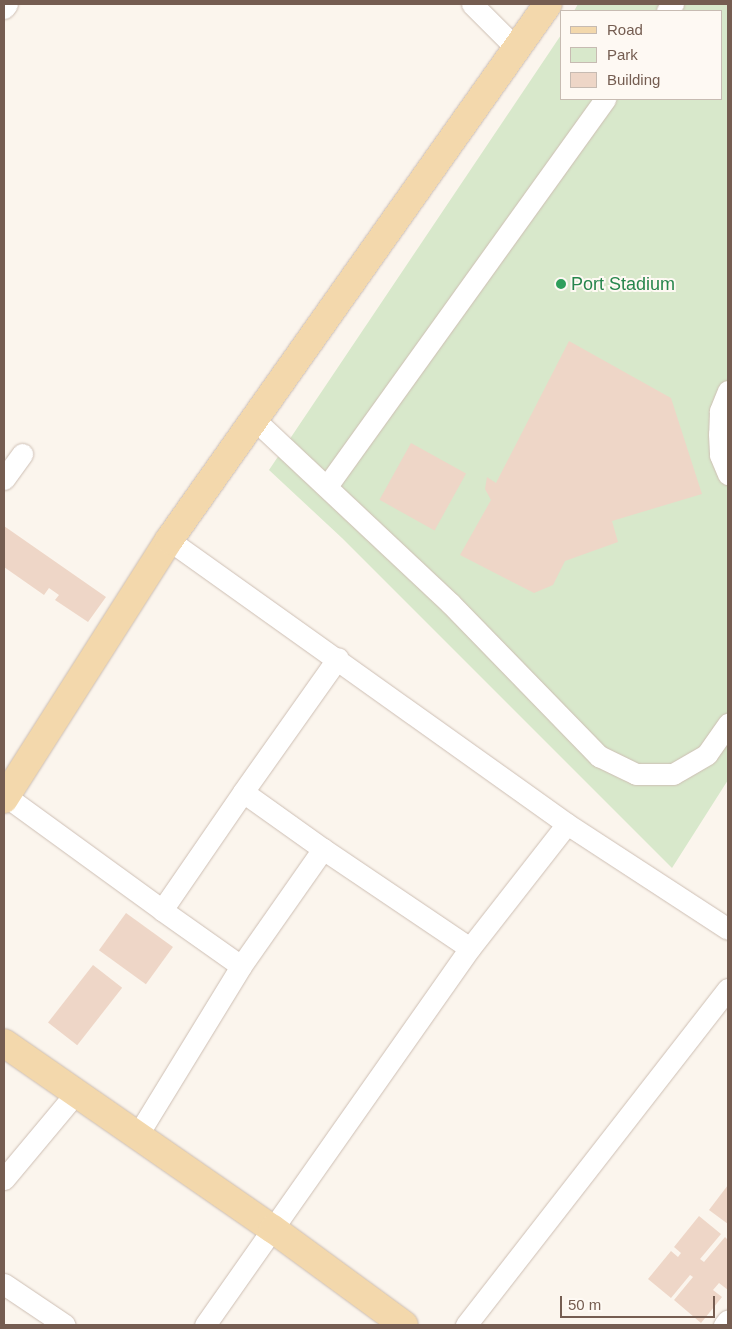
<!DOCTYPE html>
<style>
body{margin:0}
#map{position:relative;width:732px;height:1329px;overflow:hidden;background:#fbf5ed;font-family:Helvetica,sans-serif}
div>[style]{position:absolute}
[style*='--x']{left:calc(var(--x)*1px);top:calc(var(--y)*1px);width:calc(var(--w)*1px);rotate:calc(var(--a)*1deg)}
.green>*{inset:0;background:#d8e8cb}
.building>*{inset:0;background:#eed6c7;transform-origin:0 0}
.roads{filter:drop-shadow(0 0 1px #cdbeb3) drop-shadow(0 0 1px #cdbeb3)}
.minor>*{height:21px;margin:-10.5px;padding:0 10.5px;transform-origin:10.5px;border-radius:10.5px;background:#fff}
.major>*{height:28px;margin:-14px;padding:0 14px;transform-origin:14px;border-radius:14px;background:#f3d8ac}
.dots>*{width:14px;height:14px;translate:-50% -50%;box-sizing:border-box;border:2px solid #fef9f3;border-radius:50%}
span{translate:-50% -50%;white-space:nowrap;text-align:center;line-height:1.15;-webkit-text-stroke:4px #fef9f3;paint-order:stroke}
.leisure-label{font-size:18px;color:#27864d}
.left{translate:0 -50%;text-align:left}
.frame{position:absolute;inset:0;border:5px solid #755d51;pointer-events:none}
.legend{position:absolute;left:560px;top:10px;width:162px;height:90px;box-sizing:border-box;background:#fef9f3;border:1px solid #c7bbb2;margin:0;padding:6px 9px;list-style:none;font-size:15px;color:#755d51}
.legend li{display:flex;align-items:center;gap:10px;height:25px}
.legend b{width:25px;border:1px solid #c7bbb2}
.scale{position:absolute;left:560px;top:1296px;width:155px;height:22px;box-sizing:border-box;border:2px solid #755d51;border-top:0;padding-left:6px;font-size:15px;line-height:18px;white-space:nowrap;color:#755d51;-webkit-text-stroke:4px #fef9f3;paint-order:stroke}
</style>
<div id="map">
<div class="green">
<div style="clip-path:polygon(578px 4px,728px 4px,728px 780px,672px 868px,342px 538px,269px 470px,561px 35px,561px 99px,721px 99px,721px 11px,574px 11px)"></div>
</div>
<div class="building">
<div style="clip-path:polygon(569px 341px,671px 398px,702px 494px,612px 521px,618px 542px,565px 561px,553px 585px,534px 593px,460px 555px,491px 500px,485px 489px,487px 477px,496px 483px)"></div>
<div style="left:411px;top:443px;width:63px;height:65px;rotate:29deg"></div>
<div style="clip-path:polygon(4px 526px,106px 597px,88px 622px,55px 600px,59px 595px,49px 588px,44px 595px,4px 567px)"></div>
<div style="left:126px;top:913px;width:58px;height:46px;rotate:36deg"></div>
<div style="left:93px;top:965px;width:37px;height:73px;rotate:38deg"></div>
<div style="clip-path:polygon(728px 1185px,728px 1224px,709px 1210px)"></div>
<div style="clip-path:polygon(699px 1216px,721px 1234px,700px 1259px,704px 1262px,725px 1237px,728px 1240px,728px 1290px,719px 1283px,713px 1290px,722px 1297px,701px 1323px,674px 1300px,693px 1277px,690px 1275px,671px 1298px,648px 1279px,671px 1251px,678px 1257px,681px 1253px,674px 1247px)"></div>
</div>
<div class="roads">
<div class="minor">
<div style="--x:472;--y:4;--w:65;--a:45"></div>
<div style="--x:4;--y:8;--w:5;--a:-53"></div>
<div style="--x:667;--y:11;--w:9;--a:-49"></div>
<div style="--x:728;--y:391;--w:22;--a:112"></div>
<div style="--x:720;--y:411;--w:23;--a:92"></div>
<div style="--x:719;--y:434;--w:21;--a:87"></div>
<div style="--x:720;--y:455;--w:21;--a:67"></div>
<div style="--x:255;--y:420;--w:267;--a:43.2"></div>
<div style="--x:450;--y:603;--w:214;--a:45.8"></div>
<div style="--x:599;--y:756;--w:41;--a:25.9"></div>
<div style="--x:636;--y:774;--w:37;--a:0"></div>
<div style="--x:673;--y:774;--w:39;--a:-30"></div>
<div style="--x:707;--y:754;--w:37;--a:-55"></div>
<div style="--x:4;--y:479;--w:31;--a:-54"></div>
<div style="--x:327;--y:486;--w:477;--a:-54.3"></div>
<div style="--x:169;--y:540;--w:489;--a:35.5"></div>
<div style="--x:567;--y:824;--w:192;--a:33.1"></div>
<div style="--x:4;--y:795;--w:195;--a:36"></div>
<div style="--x:323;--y:849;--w:98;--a:-144.5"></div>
<div style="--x:243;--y:792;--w:164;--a:-54.7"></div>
<div style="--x:241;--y:966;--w:97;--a:-144.7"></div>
<div style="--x:162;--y:910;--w:143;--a:-55.5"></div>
<div style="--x:137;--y:1136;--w:199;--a:-58.5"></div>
<div style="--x:241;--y:966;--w:143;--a:-55"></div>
<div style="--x:323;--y:849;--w:177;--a:34"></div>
<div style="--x:4;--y:1179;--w:111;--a:-50.1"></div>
<div style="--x:4;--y:1284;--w:73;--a:33.9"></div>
<div style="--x:205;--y:1325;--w:461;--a:-54.9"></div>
<div style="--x:470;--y:948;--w:157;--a:-52"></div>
<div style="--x:466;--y:1325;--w:426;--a:-52.1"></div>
<div style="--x:724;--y:1325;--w:6;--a:-51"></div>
</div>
<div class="major">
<div style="--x:4;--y:799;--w:307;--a:-57.5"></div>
<div style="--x:169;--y:540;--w:656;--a:-54.74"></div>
<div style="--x:4;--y:1043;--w:327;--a:34.7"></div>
<div style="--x:273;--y:1229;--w:162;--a:36.2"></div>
</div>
</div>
<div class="dots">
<div style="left:561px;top:284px;background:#2e9e5b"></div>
</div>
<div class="leisure-label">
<span class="left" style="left:571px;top:284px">Port Stadium</span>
</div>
<div class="frame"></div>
<ul class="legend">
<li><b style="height:6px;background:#f3d8ac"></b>Road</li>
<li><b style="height:14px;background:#d8e8cb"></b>Park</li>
<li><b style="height:14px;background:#eed6c7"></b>Building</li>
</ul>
<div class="scale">50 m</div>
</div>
